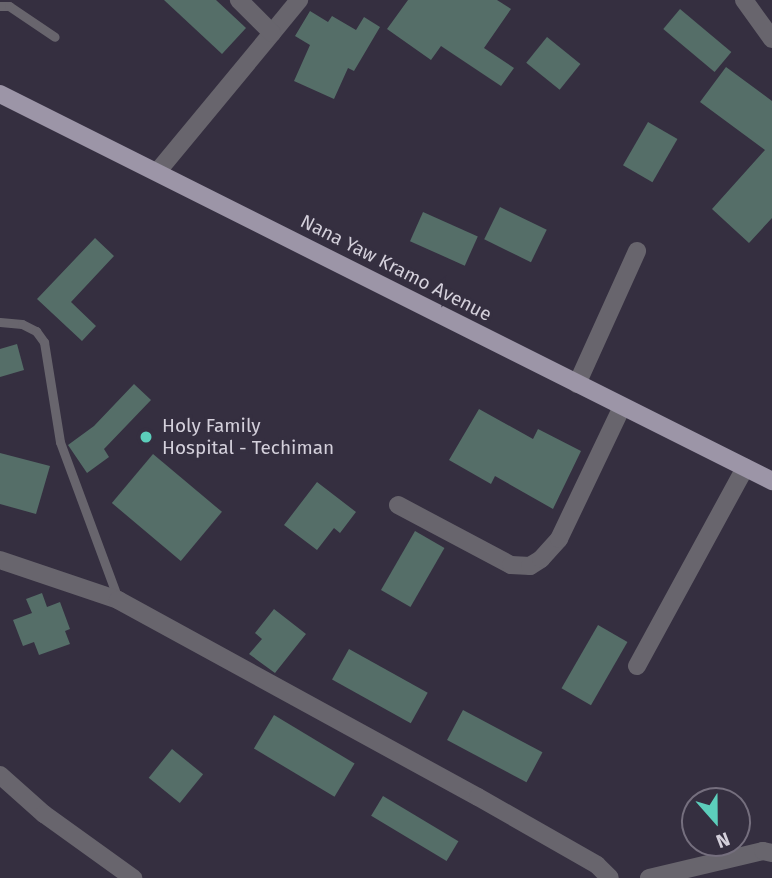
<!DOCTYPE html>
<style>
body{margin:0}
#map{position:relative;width:772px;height:878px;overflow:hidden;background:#352f40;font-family:"Fira Sans",sans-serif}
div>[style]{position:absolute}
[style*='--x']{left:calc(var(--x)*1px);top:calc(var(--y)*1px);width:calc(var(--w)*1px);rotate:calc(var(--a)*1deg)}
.building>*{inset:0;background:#556e68;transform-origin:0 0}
.service>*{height:9px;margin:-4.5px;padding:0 4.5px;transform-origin:4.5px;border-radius:4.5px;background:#68656d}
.minor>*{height:18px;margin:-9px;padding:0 9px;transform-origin:9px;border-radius:9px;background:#68656d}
.tertiary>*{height:18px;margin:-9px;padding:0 9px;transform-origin:9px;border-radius:9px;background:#68656d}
.primary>*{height:18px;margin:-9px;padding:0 9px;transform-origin:9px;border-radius:9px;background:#9c95a7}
.dots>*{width:19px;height:19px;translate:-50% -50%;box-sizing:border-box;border:4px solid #352f40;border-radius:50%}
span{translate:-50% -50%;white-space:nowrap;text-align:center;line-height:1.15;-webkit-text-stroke:6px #352f40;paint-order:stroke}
.street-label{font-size:19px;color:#d4d0db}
.poi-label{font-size:19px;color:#d4d0db}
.left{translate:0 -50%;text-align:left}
.north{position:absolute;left:681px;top:787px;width:70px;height:70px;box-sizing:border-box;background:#352f40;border:2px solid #756f7e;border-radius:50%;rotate:159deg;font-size:19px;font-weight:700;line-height:28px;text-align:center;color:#d4d0db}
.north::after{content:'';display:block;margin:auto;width:24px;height:32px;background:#5ccebb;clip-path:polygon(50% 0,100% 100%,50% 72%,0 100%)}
</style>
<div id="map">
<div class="building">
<div style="clip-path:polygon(164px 0,216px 0,246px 28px,222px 54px)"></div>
<div style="clip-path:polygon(408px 0,497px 0,511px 9px,484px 48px,514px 68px,501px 86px,441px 46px,431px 60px,387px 29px)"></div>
<div style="left:680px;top:9px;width:67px;height:26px;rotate:40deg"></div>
<div style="clip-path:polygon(310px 11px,328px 22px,332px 16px,356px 30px,364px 17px,380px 27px,354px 71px,348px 68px,334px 99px,294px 81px,310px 45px,295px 36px)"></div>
<div style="left:547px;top:37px;width:43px;height:33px;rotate:39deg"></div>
<div style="clip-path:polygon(726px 67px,772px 101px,772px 218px,749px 243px,712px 209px,765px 150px,700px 102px)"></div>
<div style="left:648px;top:122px;width:34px;height:50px;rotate:30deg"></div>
<div style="left:500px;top:207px;width:52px;height:36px;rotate:26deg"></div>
<div style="left:423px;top:212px;width:60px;height:32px;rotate:24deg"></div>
<div style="clip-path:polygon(95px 238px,114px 256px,71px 302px,96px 326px,82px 341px,37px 299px)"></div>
<div style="clip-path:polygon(17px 344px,24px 370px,0 377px,0 349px)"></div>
<div style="clip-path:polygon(134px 384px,151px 400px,104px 449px,109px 457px,87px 473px,68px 445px,94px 426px)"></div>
<div style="clip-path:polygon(479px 409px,533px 439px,538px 429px,581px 451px,553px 509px,495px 476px,491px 484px,449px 460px)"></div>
<div style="clip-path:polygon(0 453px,50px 466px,36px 514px,0 504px)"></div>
<div style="left:153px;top:454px;width:90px;height:64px;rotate:40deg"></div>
<div style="clip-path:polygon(317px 482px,356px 512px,340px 533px,334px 528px,317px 550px,284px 525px)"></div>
<div style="left:415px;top:531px;width:34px;height:68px;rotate:30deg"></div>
<div style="clip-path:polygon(42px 593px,47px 607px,60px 602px,70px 629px,65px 631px,70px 644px,39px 655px,34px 642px,23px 646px,13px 620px,32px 613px,26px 599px)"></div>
<div style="clip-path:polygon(274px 609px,306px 634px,275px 673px,249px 654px,262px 639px,255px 633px)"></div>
<div style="left:598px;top:625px;width:34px;height:73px;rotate:30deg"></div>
<div style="left:349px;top:649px;width:90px;height:35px;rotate:29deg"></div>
<div style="left:463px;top:710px;width:90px;height:34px;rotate:28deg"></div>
<div style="left:274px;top:715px;width:94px;height:39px;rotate:31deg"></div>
<div style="left:172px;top:749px;width:40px;height:37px;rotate:39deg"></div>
<div style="left:383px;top:796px;width:88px;height:23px;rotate:31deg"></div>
</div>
<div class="service">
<div style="--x:0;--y:6;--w:9;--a:0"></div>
<div style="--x:9;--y:6;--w:55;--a:34"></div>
<div style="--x:0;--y:322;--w:22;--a:5"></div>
<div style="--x:22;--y:324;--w:16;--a:27"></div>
<div style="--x:36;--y:331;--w:14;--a:54"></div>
<div style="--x:44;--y:342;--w:101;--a:80.9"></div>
<div style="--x:60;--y:442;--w:167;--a:69.7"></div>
</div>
<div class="minor">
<div style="--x:272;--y:33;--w:43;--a:-50.7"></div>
<div style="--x:158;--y:171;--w:179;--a:-50.4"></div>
<div style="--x:272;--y:33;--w:47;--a:-135"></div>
<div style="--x:577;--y:384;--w:146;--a:-65.7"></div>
<div style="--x:398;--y:505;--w:128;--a:28"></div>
<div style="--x:511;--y:565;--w:19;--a:3"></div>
<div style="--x:530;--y:566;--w:13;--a:-32"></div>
<div style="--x:541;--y:559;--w:27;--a:-48"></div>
<div style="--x:559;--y:539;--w:146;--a:-64.5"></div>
<div style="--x:0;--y:560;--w:125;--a:18.7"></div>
<div style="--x:118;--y:600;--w:410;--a:28.7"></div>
<div style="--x:478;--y:797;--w:137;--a:29.7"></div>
<div style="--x:597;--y:865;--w:18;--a:45"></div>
<div style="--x:637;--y:666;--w:226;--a:-61.4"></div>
<div style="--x:0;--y:775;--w:59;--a:41.6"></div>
<div style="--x:44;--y:814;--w:110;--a:35.7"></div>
<div style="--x:649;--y:878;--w:117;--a:-13.3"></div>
<div style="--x:763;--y:851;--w:9;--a:13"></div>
</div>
<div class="tertiary">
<div style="--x:744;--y:0;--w:48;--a:54.3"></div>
</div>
<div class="primary">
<div style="--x:0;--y:94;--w:864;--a:26.62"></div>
</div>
<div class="dots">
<div style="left:146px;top:437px;background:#5ccebb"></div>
</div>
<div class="street-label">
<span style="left:396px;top:268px;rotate:27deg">Nana Yaw Kramo Avenue</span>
</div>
<div class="poi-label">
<span class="left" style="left:162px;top:437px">Holy Family<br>Hospital - Techiman</span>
</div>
<div class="north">N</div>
</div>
